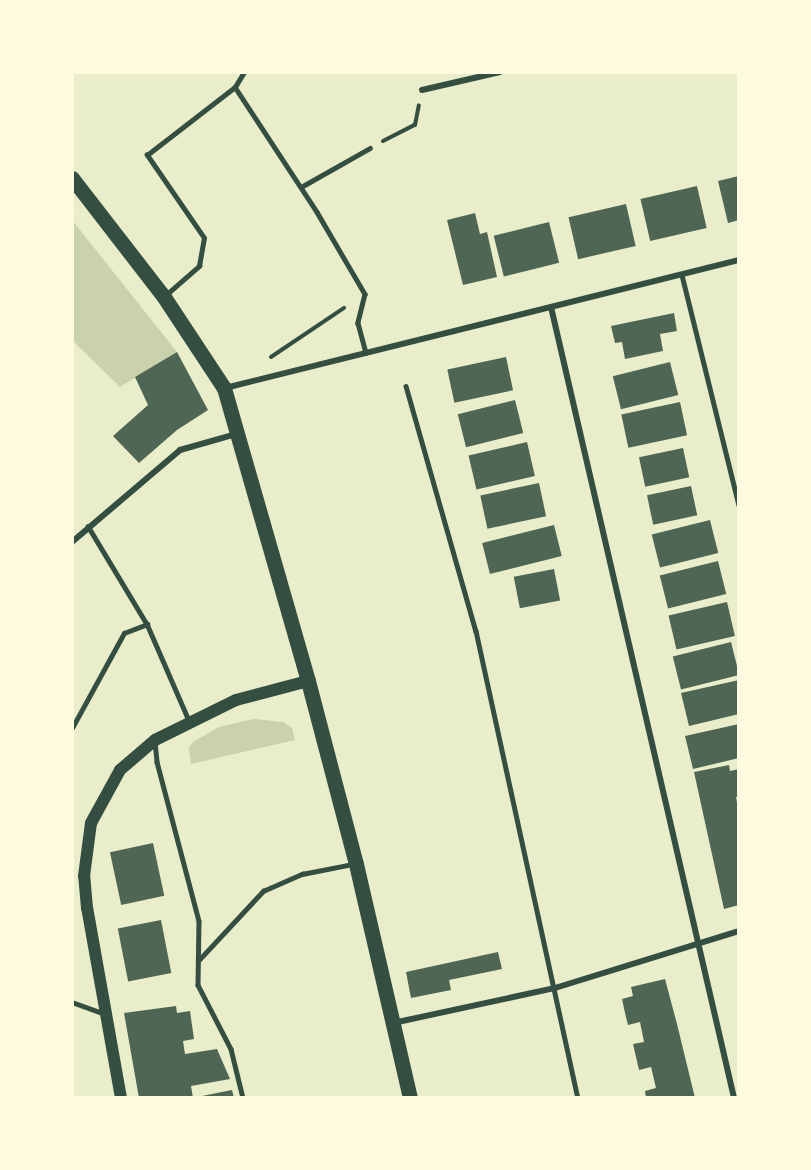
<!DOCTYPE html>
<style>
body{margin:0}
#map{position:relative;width:811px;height:1170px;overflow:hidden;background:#e9edc9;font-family:Commissioner,sans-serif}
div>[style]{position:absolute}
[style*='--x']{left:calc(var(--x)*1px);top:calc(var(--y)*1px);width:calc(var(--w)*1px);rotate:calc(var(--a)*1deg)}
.green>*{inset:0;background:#cad2ad}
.building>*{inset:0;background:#4f6655;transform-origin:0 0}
.path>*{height:4px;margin:-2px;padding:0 2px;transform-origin:2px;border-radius:2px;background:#344e41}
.service>*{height:4.5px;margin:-2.25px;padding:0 2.25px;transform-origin:2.25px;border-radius:2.25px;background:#344e41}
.minor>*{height:6px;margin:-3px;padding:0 3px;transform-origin:3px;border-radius:3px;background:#344e41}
.secondary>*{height:12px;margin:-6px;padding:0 6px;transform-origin:6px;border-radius:6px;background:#344e41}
.primary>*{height:15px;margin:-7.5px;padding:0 7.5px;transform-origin:7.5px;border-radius:7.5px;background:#344e41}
span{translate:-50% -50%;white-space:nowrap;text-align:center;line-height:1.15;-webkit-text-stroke:6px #fefae0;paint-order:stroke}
.frame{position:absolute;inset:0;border:74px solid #fefae0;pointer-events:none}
</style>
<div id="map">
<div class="green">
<div style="clip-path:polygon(72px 220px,177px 352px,120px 387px,72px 340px)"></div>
<div style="clip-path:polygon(253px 719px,283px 722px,292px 728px,295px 740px,191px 764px,189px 748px,193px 742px,219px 727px)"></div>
</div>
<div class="building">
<div style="clip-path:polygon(739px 176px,739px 220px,728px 223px,718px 181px)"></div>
<div style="left:697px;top:186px;width:43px;height:58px;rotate:77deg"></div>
<div style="left:626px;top:204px;width:43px;height:59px;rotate:77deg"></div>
<div style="clip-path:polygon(475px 213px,480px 234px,487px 232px,497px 277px,463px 285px,447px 220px)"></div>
<div style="left:549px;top:222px;width:42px;height:57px;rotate:76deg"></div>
<div style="clip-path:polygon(674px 313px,677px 331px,660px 334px,663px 351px,625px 359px,622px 342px,615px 343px,611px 326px)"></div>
<div style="clip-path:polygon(177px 352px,208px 410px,177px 430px,139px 463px,113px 436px,148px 405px,135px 377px)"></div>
<div style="left:506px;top:357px;width:34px;height:60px;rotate:78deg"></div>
<div style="left:670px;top:362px;width:34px;height:59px;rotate:76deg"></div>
<div style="left:515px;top:400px;width:34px;height:59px;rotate:76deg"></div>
<div style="left:680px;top:402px;width:34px;height:60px;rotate:78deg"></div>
<div style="left:527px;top:442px;width:35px;height:60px;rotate:77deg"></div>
<div style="left:683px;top:448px;width:30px;height:45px;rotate:78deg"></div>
<div style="left:539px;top:483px;width:34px;height:60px;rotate:78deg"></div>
<div style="left:691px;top:486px;width:30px;height:45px;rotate:78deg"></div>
<div style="left:710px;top:520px;width:34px;height:60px;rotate:76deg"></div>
<div style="left:554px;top:525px;width:32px;height:74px;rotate:76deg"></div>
<div style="left:718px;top:561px;width:34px;height:60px;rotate:76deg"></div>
<div style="left:554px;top:569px;width:32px;height:41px;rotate:79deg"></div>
<div style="left:727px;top:602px;width:35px;height:60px;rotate:77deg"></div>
<div style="left:731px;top:642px;width:34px;height:60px;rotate:76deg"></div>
<div style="clip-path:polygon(739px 680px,739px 714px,689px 726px,681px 693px)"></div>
<div style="clip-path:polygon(739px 724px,739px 758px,693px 769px,685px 736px)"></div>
<div style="clip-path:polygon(729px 765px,730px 771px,739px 769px,739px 797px,736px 797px,739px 813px,739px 905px,724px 909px,694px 772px)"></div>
<div style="left:153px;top:843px;width:54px;height:44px;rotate:78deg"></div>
<div style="left:161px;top:920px;width:54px;height:44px;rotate:79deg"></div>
<div style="clip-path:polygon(498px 952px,502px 969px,449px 980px,451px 990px,411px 998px,406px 972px)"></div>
<div style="clip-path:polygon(665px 979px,677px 1024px,695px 1098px,646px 1098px,645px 1091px,656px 1088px,651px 1067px,639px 1070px,633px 1044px,644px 1042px,640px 1022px,628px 1025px,625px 1013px,622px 999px,633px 996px,631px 987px)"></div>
<div style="clip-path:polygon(176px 1006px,177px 1013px,190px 1011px,194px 1039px,183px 1041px,185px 1054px,217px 1049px,230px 1079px,191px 1086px,193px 1098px,139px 1098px,124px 1013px)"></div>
<div style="clip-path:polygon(232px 1090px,234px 1098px,197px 1098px,197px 1097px)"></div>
</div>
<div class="path">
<div style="--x:383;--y:141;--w:36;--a:-27"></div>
<div style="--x:415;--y:125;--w:20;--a:-79"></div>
<div style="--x:271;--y:357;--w:88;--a:-33.9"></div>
</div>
<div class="service">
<div style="--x:235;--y:87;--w:17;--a:-59"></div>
<div style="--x:301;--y:187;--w:79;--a:-29.5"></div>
<div style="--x:682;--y:275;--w:237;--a:76.1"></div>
<div style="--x:167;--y:294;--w:43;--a:-41.2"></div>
<div style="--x:199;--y:266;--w:28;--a:-80"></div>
<div style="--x:204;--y:238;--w:101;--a:-124.5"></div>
<div style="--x:147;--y:155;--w:111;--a:-37.7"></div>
<div style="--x:235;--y:87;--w:149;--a:56.7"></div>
<div style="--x:317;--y:212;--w:95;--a:59.7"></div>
<div style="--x:365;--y:294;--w:30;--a:104"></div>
<div style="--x:358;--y:323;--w:31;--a:75"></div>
<div style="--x:406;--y:386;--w:255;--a:74.1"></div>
<div style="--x:476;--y:631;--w:478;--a:77.7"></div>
<div style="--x:88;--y:526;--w:114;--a:59"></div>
<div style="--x:147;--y:624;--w:108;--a:66.5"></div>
<div style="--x:72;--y:728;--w:108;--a:-61.3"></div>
<div style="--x:124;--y:633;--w:25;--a:-21"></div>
<div style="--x:155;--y:742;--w:20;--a:84"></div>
<div style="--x:157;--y:762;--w:164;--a:75.2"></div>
<div style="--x:199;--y:921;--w:64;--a:90.9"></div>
<div style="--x:198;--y:985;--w:72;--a:62.7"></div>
<div style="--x:231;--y:1049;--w:50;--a:76.2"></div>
<div style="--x:198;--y:961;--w:96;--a:-47.1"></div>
<div style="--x:263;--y:891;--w:43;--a:-23.6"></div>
<div style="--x:302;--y:874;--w:52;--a:-11.1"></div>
<div style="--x:72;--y:1002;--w:33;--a:20"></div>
</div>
<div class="minor">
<div style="--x:422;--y:90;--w:80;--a:-13"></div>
<div style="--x:551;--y:307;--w:812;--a:76.97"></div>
<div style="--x:225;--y:388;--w:530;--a:-13.98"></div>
<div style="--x:72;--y:542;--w:142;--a:-40.4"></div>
<div style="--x:180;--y:450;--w:58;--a:-15.9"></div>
<div style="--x:393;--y:1023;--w:166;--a:-12.2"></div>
<div style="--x:555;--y:988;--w:193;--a:-17.2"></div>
</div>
<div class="secondary">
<div style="--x:121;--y:1098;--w:193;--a:-100.1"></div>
<div style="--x:87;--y:908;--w:32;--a:-95"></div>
<div style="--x:84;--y:876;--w:53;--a:-82.5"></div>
<div style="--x:91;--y:823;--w:60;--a:-61.3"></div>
<div style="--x:120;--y:770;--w:46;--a:-40.6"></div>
<div style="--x:155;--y:740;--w:90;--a:-26.3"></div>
<div style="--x:236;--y:700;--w:74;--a:-14.8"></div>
</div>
<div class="primary">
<div style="--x:72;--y:178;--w:150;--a:52.3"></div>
<div style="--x:164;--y:297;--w:109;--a:56.6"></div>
<div style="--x:224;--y:388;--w:305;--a:74"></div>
<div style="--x:308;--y:681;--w:189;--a:75.3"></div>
<div style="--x:356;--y:864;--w:240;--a:77"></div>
</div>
<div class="frame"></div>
</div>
